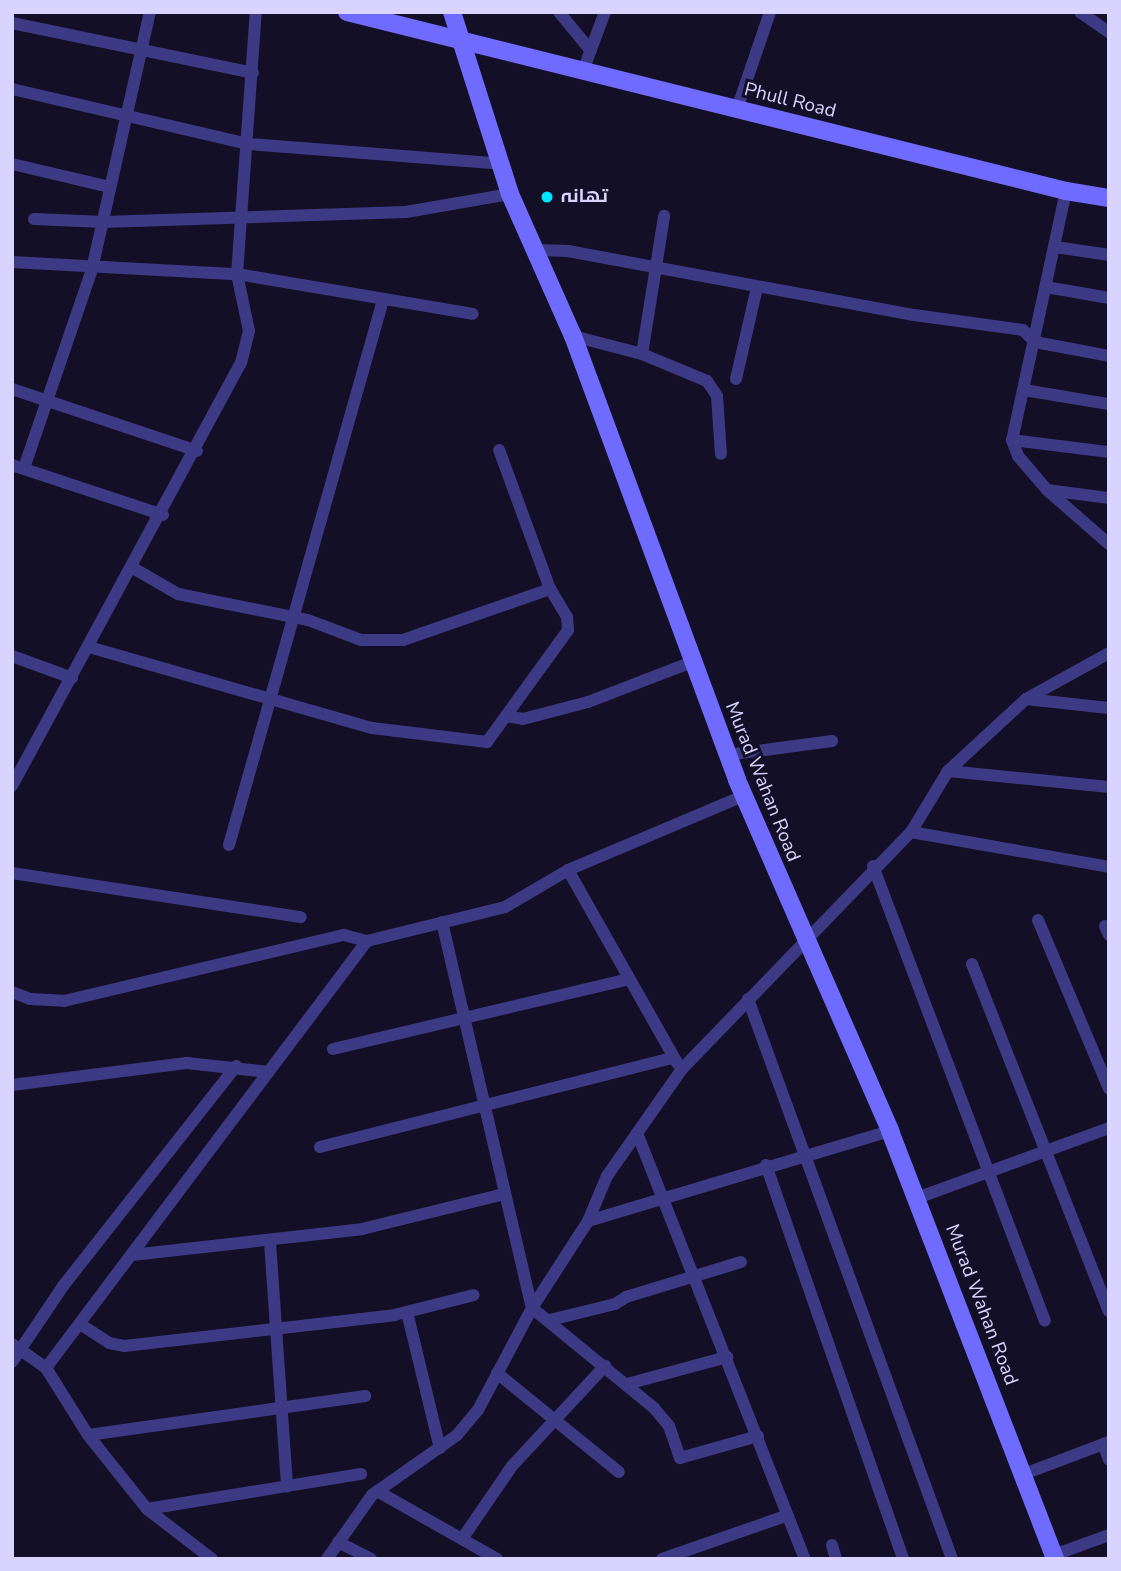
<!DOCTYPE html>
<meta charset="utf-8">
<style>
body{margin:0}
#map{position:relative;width:1121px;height:1571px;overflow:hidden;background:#130f26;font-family:"Nunito Sans",Cairo,sans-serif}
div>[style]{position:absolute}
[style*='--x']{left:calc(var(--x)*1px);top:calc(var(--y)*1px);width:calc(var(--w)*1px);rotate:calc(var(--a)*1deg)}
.street>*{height:12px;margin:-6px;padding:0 6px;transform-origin:6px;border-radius:6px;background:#3d3a85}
.secondary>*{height:18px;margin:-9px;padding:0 9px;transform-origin:9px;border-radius:9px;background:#6f6bff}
.dots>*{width:19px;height:19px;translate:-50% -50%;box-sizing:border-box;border:4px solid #130f26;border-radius:50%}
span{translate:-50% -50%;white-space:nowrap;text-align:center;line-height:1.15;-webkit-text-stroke:6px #130f26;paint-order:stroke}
.street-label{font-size:19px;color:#d9d4ff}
.poi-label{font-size:19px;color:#d9d4ff;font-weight:700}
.left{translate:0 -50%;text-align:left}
.frame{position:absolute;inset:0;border:14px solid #d9d4ff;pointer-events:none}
</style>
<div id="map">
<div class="street">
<div style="--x:559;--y:12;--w:50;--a:50.6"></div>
<div style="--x:1080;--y:12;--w:35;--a:35"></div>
<div style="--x:12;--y:23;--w:246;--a:11.7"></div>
<div style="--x:583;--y:71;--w:63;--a:-69.6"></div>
<div style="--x:12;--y:89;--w:243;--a:13.1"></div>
<div style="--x:249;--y:144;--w:253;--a:4.5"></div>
<div style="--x:737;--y:109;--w:102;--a:-71.2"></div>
<div style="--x:12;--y:164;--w:101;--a:13.2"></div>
<div style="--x:1066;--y:191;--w:255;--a:102.2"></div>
<div style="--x:1012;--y:440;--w:17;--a:69"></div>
<div style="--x:1018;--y:456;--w:45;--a:49.5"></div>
<div style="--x:1047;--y:490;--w:82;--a:41.1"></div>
<div style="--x:34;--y:219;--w:69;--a:2.5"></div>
<div style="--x:103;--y:222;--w:303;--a:-1.9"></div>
<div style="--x:406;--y:212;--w:106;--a:-9.8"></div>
<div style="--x:1055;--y:247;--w:55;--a:8.4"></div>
<div style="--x:537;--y:250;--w:31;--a:2"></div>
<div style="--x:568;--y:251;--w:352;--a:10.5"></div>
<div style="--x:914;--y:315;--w:110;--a:7.8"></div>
<div style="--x:1023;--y:330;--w:17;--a:45"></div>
<div style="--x:1035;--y:342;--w:75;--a:10.7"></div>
<div style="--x:12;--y:262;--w:225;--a:3.1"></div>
<div style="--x:237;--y:274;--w:239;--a:9.6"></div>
<div style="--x:1046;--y:287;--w:64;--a:9.9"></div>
<div style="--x:573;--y:336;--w:71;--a:14.6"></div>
<div style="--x:642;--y:354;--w:70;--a:22.6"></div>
<div style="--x:707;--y:381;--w:18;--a:56"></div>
<div style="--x:717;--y:396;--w:58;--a:86.1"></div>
<div style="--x:642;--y:354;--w:140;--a:-80.9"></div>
<div style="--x:736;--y:379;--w:94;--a:-77.1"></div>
<div style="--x:12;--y:389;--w:195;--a:18.5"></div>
<div style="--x:1024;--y:390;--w:86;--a:9.4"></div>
<div style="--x:1012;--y:440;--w:98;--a:7.1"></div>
<div style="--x:12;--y:465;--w:159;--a:18.3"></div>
<div style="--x:24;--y:468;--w:210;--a:-71.1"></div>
<div style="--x:92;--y:269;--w:263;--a:-77.3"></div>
<div style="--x:1047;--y:490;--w:63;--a:7.4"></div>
<div style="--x:133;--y:568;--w:52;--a:30"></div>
<div style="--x:178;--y:594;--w:133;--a:11.3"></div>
<div style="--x:308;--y:620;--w:57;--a:20.7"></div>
<div style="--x:361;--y:640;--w:42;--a:0"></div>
<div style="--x:403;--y:640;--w:156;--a:-19.1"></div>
<div style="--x:89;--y:647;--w:294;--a:16"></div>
<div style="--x:372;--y:728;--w:116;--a:6.9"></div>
<div style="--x:487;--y:742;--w:138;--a:-54.1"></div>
<div style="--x:568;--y:630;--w:13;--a:-94"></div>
<div style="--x:567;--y:617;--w:33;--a:-121"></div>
<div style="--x:550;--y:589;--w:148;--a:-110.1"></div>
<div style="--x:12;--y:656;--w:64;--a:20.1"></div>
<div style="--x:1026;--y:699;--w:83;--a:6.2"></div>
<div style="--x:506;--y:716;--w:17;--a:10"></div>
<div style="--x:523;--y:719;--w:67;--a:-14.7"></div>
<div style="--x:588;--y:702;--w:111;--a:-21"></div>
<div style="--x:727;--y:755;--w:106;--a:-7.6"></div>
<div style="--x:948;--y:771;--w:162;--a:5.7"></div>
<div style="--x:12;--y:786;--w:481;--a:-61.6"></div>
<div style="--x:241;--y:363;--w:33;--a:-76"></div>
<div style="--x:249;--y:331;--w:58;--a:-101.9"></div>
<div style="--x:237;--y:274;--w:263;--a:-85.9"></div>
<div style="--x:911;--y:832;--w:201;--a:10"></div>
<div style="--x:229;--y:845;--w:566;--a:-74.22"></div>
<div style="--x:873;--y:866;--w:486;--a:69.3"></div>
<div style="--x:568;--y:870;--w:222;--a:60.5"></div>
<div style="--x:12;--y:873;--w:292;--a:8.7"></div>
<div style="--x:1038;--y:920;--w:183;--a:67.2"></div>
<div style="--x:442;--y:922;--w:396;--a:76.9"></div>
<div style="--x:532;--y:1308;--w:158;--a:39.3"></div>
<div style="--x:654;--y:1408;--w:23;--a:50"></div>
<div style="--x:669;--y:1426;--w:34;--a:71"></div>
<div style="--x:680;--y:1458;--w:81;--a:-15.8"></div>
<div style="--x:1105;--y:926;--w:10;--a:66"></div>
<div style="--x:972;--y:964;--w:373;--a:68.5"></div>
<div style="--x:12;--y:992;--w:19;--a:21"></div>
<div style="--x:30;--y:999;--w:34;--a:3"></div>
<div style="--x:64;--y:1001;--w:288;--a:-13.3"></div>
<div style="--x:344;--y:935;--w:24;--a:15"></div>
<div style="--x:367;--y:941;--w:142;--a:-13.8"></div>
<div style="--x:505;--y:907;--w:73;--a:-30.4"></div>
<div style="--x:568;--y:870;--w:190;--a:-22.9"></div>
<div style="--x:748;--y:999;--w:596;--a:69.98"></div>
<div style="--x:333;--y:1049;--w:304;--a:-13.3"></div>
<div style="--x:12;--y:1085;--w:176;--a:-7.2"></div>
<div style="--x:187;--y:1063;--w:82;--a:6.3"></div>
<div style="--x:637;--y:1133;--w:458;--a:68.5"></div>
<div style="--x:320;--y:1147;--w:363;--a:-14.2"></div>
<div style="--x:766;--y:1165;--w:417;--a:70.8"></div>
<div style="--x:917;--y:1198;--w:204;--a:-20"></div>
<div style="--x:588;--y:1221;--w:315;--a:-16.6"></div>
<div style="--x:270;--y:1242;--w:245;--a:86"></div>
<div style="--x:132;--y:1255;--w:231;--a:-6.4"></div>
<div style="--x:362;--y:1229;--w:146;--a:-13.8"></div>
<div style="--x:407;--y:1312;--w:140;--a:76.4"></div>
<div style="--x:550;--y:1320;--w:67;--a:-13.8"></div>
<div style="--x:615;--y:1304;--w:13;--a:-32"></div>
<div style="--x:626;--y:1297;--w:120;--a:-16.9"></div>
<div style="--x:80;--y:1324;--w:35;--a:33"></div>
<div style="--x:109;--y:1343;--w:15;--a:11"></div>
<div style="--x:124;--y:1346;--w:272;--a:-6.5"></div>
<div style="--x:394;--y:1315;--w:82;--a:-14"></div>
<div style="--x:12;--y:1344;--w:42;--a:35.2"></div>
<div style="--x:46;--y:1368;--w:79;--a:57.9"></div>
<div style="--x:88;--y:1435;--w:95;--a:51.4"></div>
<div style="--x:147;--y:1509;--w:82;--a:37.6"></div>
<div style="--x:12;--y:1362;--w:92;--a:-56.1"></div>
<div style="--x:63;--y:1286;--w:280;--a:-51.8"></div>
<div style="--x:46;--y:1368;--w:534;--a:-53.07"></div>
<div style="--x:497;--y:1373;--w:157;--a:39.1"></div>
<div style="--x:627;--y:1384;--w:104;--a:-15.1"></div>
<div style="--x:88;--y:1435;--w:280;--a:-8"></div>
<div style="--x:1103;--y:1444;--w:17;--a:69"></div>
<div style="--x:1024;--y:1474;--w:91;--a:-20.6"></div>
<div style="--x:377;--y:1491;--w:138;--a:29.5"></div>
<div style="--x:147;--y:1509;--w:217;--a:-9.3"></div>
<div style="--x:462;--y:1539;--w:88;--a:-55.6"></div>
<div style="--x:512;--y:1466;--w:137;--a:-47.1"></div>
<div style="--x:338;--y:1542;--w:37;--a:27"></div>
<div style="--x:832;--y:1545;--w:15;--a:74"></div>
<div style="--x:1054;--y:1555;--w:59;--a:-20"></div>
<div style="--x:327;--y:1559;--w:78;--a:-54.9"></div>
<div style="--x:372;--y:1495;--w:104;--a:-35.2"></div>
<div style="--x:457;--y:1435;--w:33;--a:-50"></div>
<div style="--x:478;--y:1410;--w:115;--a:-62.1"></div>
<div style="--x:532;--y:1308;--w:103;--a:-57.2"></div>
<div style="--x:588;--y:1221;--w:49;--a:-67.1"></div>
<div style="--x:607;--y:1176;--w:131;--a:-55"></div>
<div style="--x:682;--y:1069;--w:330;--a:-46"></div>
<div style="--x:911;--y:832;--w:71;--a:-58.8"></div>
<div style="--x:948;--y:771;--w:106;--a:-42.7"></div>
<div style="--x:1026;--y:699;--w:95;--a:-29"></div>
<div style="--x:662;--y:1559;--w:133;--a:-19.2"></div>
</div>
<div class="secondary">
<div style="--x:347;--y:12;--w:741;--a:13.98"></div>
<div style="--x:1066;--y:191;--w:44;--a:9.2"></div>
<div style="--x:452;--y:12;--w:191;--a:72.3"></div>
<div style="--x:510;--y:194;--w:155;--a:66.1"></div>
<div style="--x:573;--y:336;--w:473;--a:69.7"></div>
<div style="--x:737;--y:780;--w:383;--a:66.4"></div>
<div style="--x:890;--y:1131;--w:459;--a:68.9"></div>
</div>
<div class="dots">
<div style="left:547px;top:197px;background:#00e5ff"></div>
</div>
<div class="street-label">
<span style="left:790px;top:101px;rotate:14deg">Phull Road</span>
<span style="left:762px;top:782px;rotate:68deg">Murad Wahan Road</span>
<span style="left:981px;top:1305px;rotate:69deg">Murad Wahan Road</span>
</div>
<div class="poi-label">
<span class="left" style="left:561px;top:197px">تھانہ</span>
</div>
<div class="frame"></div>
</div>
